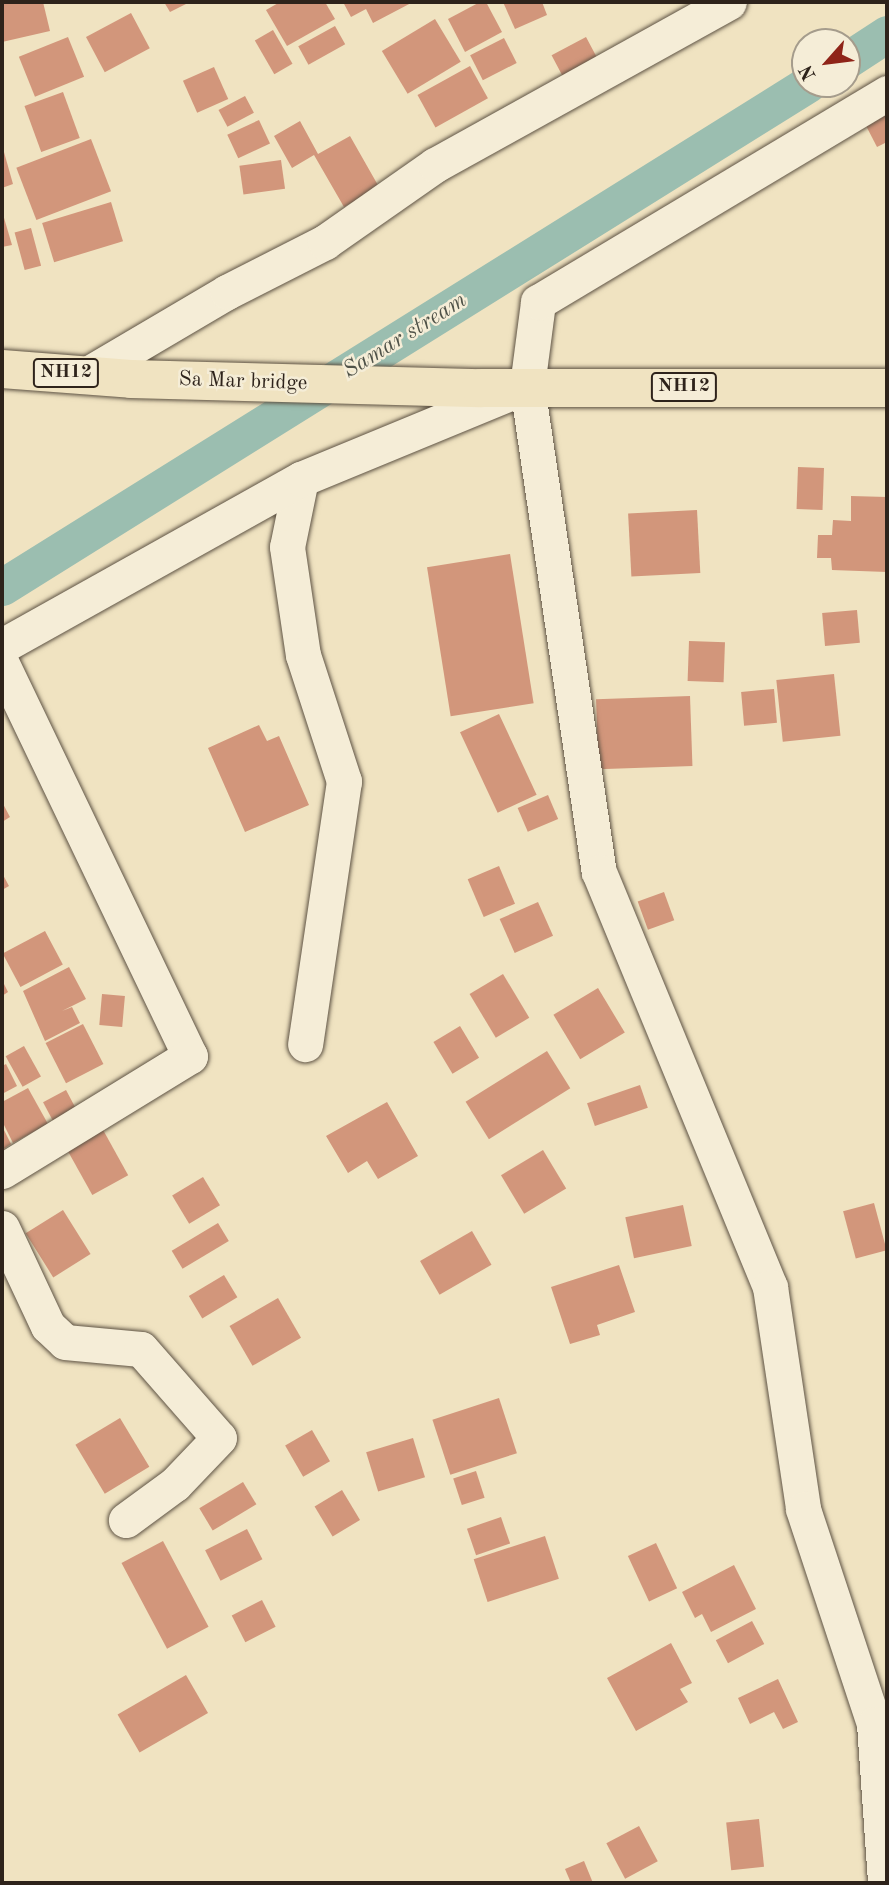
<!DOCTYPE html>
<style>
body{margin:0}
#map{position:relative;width:889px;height:1885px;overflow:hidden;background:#f0e3c1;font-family:"Old Standard TT",serif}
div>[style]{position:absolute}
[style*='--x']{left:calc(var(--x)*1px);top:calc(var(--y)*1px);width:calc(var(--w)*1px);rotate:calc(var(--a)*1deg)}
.canal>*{height:37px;margin:-18.5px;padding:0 18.5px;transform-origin:18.5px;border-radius:18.5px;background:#9bbeb0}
.building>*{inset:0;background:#d2967b;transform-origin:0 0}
.roads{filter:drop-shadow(0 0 2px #5e5344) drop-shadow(0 0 2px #5e5344)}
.street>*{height:35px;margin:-17.5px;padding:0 17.5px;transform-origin:17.5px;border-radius:17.5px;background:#f5edd7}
.highway>*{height:38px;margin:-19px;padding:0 19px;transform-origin:19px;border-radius:19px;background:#f0e3c1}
span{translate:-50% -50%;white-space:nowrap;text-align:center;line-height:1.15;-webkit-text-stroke:5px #f5edd7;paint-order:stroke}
.shield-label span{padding:2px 5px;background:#f5edd7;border:2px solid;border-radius:5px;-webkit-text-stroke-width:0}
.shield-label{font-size:19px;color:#2e231b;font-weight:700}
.street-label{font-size:21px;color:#2e231b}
.water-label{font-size:23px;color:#4f5248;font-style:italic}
.frame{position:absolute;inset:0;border:4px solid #2e231b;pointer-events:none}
.north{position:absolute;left:791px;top:28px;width:70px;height:70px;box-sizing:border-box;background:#f5edd7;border:2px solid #a59c8c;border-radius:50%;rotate:242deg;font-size:19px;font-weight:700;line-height:28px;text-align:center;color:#2e231b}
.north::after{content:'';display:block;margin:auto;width:24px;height:32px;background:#8f2418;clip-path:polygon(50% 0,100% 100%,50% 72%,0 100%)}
</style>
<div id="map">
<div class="canal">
<div style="--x:847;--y:60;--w:48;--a:-33"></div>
<div style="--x:2;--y:587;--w:950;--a:-31.97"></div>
</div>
<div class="building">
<div style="clip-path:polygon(2px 2px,43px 2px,50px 31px,2px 42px)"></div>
<div style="clip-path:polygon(164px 2px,190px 2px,170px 12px)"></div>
<div style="clip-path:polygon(280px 2px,325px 2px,335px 19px,287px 46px,266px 10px)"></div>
<div style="clip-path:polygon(343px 2px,413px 2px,373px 23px,366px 9px,351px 17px)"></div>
<div style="clip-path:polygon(480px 2px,486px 2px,502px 32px,465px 52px,448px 19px)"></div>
<div style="clip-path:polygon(503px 2px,542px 2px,547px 15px,515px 29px)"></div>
<div style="left:131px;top:13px;width:40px;height:51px;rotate:62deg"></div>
<div style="left:435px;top:19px;width:50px;height:62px;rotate:59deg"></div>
<div style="left:335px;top:26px;width:21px;height:42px;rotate:61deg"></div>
<div style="left:273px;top:30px;width:39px;height:21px;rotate:60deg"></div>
<div style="left:68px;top:37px;width:43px;height:53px;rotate:68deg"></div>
<div style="left:586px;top:37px;width:30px;height:39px;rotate:62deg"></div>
<div style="left:504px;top:38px;width:28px;height:38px;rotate:63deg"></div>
<div style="left:470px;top:66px;width:37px;height:60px;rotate:61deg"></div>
<div style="left:214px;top:67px;width:35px;height:34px;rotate:66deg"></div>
<div style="left:63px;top:92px;width:49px;height:41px;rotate:70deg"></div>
<div style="left:245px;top:96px;width:19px;height:30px;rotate:62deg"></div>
<div style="clip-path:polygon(887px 105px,887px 142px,877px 147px,862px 118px)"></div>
<div style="left:259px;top:120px;width:26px;height:35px;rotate:65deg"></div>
<div style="clip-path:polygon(300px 121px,318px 154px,350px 136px,379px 187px,344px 207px,314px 155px,292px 168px,274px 136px)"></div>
<div style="left:91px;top:139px;width:56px;height:80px;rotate:69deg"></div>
<div style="clip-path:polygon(2px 145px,13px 184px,2px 188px)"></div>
<div style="left:281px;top:160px;width:29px;height:42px;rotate:82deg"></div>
<div style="left:111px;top:202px;width:41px;height:72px;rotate:73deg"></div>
<div style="clip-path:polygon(2px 211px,12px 245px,2px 247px)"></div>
<div style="left:31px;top:228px;width:39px;height:17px;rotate:75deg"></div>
<div style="left:798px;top:467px;width:26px;height:42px;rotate:2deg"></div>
<div style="clip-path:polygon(851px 496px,887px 497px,887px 572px,832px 570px,831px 558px,817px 558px,818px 535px,832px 535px,833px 520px,851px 521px)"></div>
<div style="left:697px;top:510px;width:63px;height:69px;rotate:87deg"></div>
<div style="left:510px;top:554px;width:151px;height:84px;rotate:81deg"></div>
<div style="left:857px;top:610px;width:33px;height:35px;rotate:85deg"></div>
<div style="left:689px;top:641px;width:36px;height:40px;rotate:2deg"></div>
<div style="left:834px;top:674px;width:62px;height:58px;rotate:84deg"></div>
<div style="left:774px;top:689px;width:34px;height:33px;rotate:85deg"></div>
<div style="left:690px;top:696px;width:70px;height:94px;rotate:88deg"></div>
<div style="left:499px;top:714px;width:89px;height:43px;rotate:65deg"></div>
<div style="clip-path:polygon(259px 725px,267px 741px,279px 736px,309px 805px,245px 832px,208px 748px)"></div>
<div style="left:548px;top:795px;width:26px;height:33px;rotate:67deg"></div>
<div style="clip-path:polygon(2px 802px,10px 817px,2px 822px)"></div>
<div style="left:499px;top:866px;width:41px;height:34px;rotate:67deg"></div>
<div style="clip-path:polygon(2px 873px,9px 886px,2px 890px)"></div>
<div style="left:664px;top:892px;width:30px;height:28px;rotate:70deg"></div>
<div style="left:538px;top:902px;width:37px;height:42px;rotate:66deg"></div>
<div style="left:45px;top:931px;width:38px;height:48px;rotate:62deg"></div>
<div style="clip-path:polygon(69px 967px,86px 999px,62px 1011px,72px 1007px,80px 1023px,45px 1041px,23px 991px)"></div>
<div style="left:503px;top:974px;width:51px;height:39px;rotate:59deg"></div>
<div style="clip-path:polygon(2px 980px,8px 992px,2px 996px)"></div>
<div style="left:598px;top:988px;width:52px;height:52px;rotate:59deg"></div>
<div style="left:102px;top:994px;width:23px;height:31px;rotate:5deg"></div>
<div style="left:83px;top:1024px;width:45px;height:42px;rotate:63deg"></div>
<div style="left:460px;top:1026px;width:37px;height:31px;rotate:59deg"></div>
<div style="left:24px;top:1046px;width:35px;height:21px;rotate:61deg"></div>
<div style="left:547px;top:1051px;width:44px;height:96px;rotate:58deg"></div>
<div style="clip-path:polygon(6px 1064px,17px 1086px,2px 1094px,2px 1066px)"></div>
<div style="left:640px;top:1085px;width:24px;height:56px;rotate:71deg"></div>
<div style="clip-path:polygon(28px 1088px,48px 1124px,13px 1143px,2px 1121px,2px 1102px)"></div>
<div style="left:66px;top:1090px;width:30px;height:26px;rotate:62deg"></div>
<div style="clip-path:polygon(387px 1102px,418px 1156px,378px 1179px,367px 1161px,348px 1173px,326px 1136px)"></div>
<div style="clip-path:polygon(2px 1126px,11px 1144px,2px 1150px)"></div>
<div style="left:102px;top:1128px;width:54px;height:41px;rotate:61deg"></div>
<div style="left:543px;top:1150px;width:45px;height:49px;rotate:59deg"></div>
<div style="left:203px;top:1177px;width:33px;height:36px;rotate:59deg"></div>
<div style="left:874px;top:1203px;width:49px;height:32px;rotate:75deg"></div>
<div style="left:683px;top:1205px;width:42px;height:59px;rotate:78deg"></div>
<div style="left:63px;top:1210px;width:52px;height:44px;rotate:58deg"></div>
<div style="left:218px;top:1223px;width:21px;height:54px;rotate:59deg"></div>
<div style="left:472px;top:1231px;width:39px;height:60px;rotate:60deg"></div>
<div style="clip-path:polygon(619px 1265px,635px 1312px,597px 1325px,600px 1335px,570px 1344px,551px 1287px)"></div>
<div style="left:224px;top:1275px;width:26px;height:41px;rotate:59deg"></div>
<div style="left:278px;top:1298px;width:46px;height:56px;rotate:60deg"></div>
<div style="left:499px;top:1398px;width:58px;height:70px;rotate:72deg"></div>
<div style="left:120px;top:1418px;width:57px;height:52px;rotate:59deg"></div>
<div style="left:312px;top:1430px;width:36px;height:31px;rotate:60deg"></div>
<div style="left:413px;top:1438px;width:41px;height:49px;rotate:73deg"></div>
<div style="left:476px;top:1471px;width:28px;height:24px;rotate:72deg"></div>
<div style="left:243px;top:1482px;width:26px;height:51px;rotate:59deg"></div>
<div style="left:342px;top:1490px;width:35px;height:32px;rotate:59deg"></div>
<div style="left:501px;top:1517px;width:28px;height:36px;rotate:71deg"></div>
<div style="left:247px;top:1529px;width:34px;height:47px;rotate:63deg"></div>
<div style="left:545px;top:1536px;width:45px;height:75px;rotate:72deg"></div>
<div style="left:163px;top:1541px;width:97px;height:47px;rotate:62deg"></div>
<div style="left:656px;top:1543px;width:50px;height:31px;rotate:65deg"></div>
<div style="clip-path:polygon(734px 1565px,756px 1609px,711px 1632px,702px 1614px,695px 1618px,682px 1592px)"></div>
<div style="left:262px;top:1600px;width:30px;height:34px;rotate:63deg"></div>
<div style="left:752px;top:1621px;width:26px;height:41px;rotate:62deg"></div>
<div style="clip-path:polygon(671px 1643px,692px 1683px,680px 1689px,688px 1702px,636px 1731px,607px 1678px)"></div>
<div style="left:186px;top:1675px;width:44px;height:79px;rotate:60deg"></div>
<div style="clip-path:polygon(778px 1679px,798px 1722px,783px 1729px,774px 1712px,750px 1724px,738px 1698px)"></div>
<div style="left:759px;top:1819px;width:48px;height:33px;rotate:84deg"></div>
<div style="left:639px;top:1826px;width:40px;height:37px;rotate:62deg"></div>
<div style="clip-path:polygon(584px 1861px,593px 1883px,571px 1883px,565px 1869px)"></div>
</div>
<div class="roads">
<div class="street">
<div style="--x:86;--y:375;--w:164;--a:-30.5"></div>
<div style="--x:227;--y:292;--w:110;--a:-27"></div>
<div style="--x:325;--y:242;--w:134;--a:-35"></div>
<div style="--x:435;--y:165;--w:336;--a:-29"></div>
<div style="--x:527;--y:386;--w:491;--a:81.6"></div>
<div style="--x:599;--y:872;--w:449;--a:67.6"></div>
<div style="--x:770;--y:1287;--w:224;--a:81.5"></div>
<div style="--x:803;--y:1509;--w:226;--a:71.7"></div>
<div style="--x:874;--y:1724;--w:159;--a:86"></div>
<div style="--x:301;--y:479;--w:69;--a:101.6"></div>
<div style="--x:287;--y:547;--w:109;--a:81.6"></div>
<div style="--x:303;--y:655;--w:133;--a:72"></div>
<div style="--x:344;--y:781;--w:266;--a:98.4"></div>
<div style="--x:2;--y:646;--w:342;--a:-29.2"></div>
<div style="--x:301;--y:479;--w:244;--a:-22.4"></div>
<div style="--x:527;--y:386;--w:85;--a:-82.5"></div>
<div style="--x:538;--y:302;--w:407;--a:-30.9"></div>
<div style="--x:2;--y:664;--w:435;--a:64.4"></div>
<div style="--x:190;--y:1056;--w:220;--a:148.5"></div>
<div style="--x:2;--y:1228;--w:108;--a:64.9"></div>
<div style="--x:48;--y:1326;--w:23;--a:43"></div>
<div style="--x:65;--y:1342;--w:76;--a:5.3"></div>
<div style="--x:141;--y:1349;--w:118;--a:48.8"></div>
<div style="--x:219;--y:1438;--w:64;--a:133.7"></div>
<div style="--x:175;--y:1484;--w:61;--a:143.7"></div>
</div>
<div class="highway">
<div style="--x:2;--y:369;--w:129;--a:4.4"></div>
<div style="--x:131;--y:379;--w:350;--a:1.5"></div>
<div style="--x:481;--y:388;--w:406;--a:0"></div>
</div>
</div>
<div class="shield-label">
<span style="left:66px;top:373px">NH12</span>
<span style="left:684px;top:387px">NH12</span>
</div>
<div class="street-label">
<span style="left:243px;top:382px;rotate:2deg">Sa Mar bridge</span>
</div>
<div class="water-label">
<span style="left:405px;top:336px;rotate:-32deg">Samar stream</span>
</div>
<div class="frame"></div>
<div class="north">N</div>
</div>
